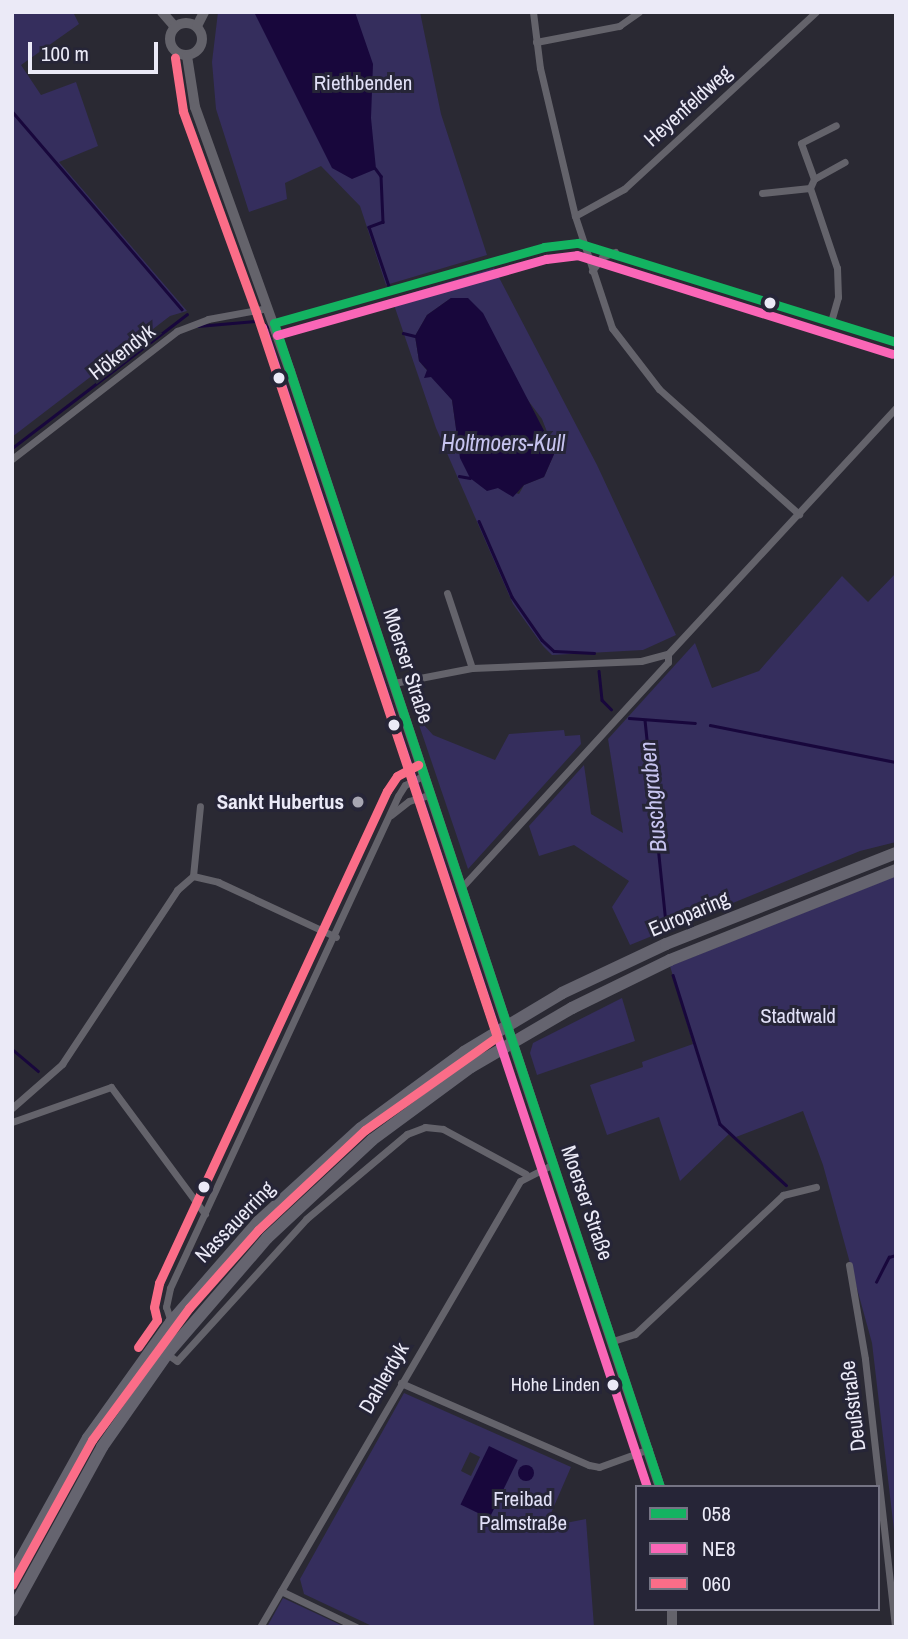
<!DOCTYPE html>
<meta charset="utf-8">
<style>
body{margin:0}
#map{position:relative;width:908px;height:1639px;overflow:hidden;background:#2a2933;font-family:"Archivo Narrow",sans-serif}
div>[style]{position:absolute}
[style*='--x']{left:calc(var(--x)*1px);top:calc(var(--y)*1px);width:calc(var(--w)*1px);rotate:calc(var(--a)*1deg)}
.green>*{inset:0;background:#352e5d}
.water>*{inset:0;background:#18073c;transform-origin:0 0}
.round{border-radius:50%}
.stream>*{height:2.5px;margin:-1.25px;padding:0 1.25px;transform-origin:1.25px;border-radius:1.25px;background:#18073c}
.minor>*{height:7px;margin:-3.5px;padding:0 3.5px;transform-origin:3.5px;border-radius:3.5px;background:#64636b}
.secondary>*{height:10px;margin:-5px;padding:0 5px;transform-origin:5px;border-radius:5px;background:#64636b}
.secondary>.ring{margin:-5px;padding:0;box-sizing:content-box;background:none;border:10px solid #64636b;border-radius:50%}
.primary>*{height:12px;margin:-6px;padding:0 6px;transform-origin:6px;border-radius:6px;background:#65646f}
.bus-1>*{height:9px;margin:-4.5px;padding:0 4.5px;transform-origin:4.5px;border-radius:4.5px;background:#13b361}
.bus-2>*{height:9px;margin:-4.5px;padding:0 4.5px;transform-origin:4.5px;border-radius:4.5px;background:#fa66b7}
.bus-3>*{height:9px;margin:-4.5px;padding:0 4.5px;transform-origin:4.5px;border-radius:4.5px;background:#fb6d88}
.dots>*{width:19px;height:19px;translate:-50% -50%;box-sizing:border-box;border:4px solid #262537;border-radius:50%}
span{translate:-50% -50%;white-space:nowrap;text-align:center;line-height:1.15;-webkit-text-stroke:6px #262537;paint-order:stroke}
.bus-label{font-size:19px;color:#ebeaf7}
.right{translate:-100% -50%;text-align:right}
.park-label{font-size:21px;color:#e1e0f7}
.street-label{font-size:21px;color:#ebeaf7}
.poi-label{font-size:21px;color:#ebeaf7;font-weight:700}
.water-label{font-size:23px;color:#c7c4f0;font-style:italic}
.frame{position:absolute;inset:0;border:14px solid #ebeaf7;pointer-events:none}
.legend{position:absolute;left:635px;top:1485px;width:245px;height:126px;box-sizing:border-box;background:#262537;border:2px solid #757484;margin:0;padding:9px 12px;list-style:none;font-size:21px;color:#ebeaf7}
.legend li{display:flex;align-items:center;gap:14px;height:35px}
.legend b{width:35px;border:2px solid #757484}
.scale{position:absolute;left:28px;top:42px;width:130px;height:32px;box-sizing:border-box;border:4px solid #ebeaf7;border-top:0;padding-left:9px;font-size:21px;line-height:24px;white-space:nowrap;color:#ebeaf7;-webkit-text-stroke:5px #262537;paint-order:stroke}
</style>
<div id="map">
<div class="green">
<div style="clip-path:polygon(12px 12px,73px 12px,79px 24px,21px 65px,41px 95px,76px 82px,98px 146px,59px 162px,187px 311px,170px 316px,12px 437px)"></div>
<div style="clip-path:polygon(218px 12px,420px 12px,441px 114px,487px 255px,386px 285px,360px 206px,321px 166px,285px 183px,287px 199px,249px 212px,216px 109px,212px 62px)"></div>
<div style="clip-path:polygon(evenodd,494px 268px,597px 465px,676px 635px,643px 650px,552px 655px,543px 646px,513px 604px,436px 428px,392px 299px,494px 268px,451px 298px,542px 419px,555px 452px,544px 477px,524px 485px,519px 494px,498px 488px,457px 435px,452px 400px,419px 361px,415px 336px,427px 315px,451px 298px)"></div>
<div style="clip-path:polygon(896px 573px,896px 842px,860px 851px,630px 945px,612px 907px,629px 881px,574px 845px,539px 856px,529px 826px,584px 765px,591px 814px,623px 833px,608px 739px,695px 643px,712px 688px,759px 671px,842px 576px,868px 602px)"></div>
<div style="clip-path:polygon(416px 716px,433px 735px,495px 760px,509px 734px,564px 730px,565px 736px,580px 735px,581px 744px,468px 869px)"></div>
<div style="clip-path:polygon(896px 876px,896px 1547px,872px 1343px,823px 1165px,803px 1111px,736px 1137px,784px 1182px,729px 1134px,680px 1181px,659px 1117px,607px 1135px,590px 1085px,643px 1067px,642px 1062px,693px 1044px,670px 966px)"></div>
<div style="clip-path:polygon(622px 998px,635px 1041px,537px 1075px,530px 1053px,533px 1043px)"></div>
<div style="clip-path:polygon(evenodd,404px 1393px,571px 1467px,545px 1527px,586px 1519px,594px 1627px,374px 1627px,304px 1594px,300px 1579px,404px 1393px,470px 1452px,480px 1457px,471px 1476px,461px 1471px,470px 1452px)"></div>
<div style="clip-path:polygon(283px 1598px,345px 1627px,267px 1627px)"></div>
</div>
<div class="water">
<div style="clip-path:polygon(254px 12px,355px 12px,373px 64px,371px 118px,376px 169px,352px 179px,332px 168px)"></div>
<div style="clip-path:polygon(451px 298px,468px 298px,483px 313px,555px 452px,544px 477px,524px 485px,513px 497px,498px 488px,487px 491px,470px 478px,460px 458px,452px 400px,431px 377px,424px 378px,427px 370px,419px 361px,415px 336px,427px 315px)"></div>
<div style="left:489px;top:1446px;width:32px;height:65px;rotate:26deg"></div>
<div class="round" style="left:518px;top:1465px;width:16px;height:16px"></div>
</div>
<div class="stream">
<div style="--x:12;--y:111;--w:261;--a:49.4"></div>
<div style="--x:375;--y:168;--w:10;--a:53"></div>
<div style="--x:381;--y:176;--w:46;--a:87.5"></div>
<div style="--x:383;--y:222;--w:15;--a:160"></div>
<div style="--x:369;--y:227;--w:62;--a:71.3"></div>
<div style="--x:385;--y:305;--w:9;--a:-27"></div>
<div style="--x:198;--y:326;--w:57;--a:-5"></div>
<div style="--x:255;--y:321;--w:15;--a:23"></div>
<div style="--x:403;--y:333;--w:12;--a:14"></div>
<div style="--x:12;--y:448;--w:220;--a:-37.4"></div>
<div style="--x:459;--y:476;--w:11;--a:10"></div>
<div style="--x:479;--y:521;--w:83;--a:66.5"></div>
<div style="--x:512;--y:597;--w:52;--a:55.1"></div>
<div style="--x:542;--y:640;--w:16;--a:43"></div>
<div style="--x:554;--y:651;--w:40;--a:2.9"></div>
<div style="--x:599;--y:671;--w:29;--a:84"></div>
<div style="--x:602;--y:700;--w:13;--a:45"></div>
<div style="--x:629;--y:718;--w:66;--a:4.3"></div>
<div style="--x:645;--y:720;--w:203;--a:84.1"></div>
<div style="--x:710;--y:725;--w:190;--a:11.3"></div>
<div style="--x:673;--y:975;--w:156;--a:72.5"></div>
<div style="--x:720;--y:1124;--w:90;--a:42.7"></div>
<div style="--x:12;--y:1049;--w:34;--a:40"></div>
<div style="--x:876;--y:1282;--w:28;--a:-63"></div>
<div style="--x:889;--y:1257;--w:7;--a:-16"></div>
</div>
<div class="minor">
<div style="--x:533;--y:12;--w:56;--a:82.9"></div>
<div style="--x:540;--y:68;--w:152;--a:76.7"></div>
<div style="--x:575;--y:216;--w:118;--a:71.7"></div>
<div style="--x:612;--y:328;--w:77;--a:52.4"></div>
<div style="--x:659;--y:389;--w:188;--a:41.8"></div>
<div style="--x:536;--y:42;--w:85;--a:-10.9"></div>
<div style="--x:619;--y:26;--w:24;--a:-35"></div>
<div style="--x:814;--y:179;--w:35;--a:-29"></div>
<div style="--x:810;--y:188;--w:10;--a:-66"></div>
<div style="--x:814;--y:179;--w:38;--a:-110"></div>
<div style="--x:801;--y:143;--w:39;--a:-27"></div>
<div style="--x:762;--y:193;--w:48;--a:-5.9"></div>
<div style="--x:810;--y:188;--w:84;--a:71.4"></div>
<div style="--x:837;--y:268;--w:29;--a:88"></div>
<div style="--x:838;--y:297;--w:26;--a:106"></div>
<div style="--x:575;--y:216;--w:56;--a:-28.9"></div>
<div style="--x:624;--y:189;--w:261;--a:-42.7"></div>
<div style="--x:592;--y:271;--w:17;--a:-54"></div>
<div style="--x:602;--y:257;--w:14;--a:-21"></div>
<div style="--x:274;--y:323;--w:280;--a:-15.7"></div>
<div style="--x:544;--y:247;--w:34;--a:-7"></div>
<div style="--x:578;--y:243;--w:333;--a:17.3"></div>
<div style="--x:12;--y:459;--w:209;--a:-37.8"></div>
<div style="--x:177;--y:331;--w:33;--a:-21"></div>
<div style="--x:208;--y:319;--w:61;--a:-10.4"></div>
<div style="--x:447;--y:593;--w:79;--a:71.6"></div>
<div style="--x:394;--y:683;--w:79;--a:-10.9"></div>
<div style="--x:472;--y:668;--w:169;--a:-2.4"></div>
<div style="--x:641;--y:661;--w:28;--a:-15"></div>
<div style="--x:668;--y:654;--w:335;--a:-47.2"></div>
<div style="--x:391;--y:815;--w:23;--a:-38"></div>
<div style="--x:409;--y:801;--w:21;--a:-17"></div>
<div style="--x:193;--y:876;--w:70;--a:-84.3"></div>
<div style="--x:461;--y:888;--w:306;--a:-47.5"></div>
<div style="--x:668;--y:662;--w:8;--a:-90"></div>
<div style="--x:12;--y:1108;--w:67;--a:-41.3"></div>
<div style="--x:62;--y:1064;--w:209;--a:-56.5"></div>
<div style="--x:177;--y:890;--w:21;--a:-41"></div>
<div style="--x:193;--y:876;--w:26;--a:13"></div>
<div style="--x:218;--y:882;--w:130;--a:25"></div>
<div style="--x:12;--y:1122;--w:105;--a:-19.5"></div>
<div style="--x:111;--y:1087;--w:158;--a:53.5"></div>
<div style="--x:849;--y:1265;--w:95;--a:80.3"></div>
<div style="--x:865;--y:1359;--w:270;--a:83.6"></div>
<div style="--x:171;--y:1322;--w:16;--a:-108"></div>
<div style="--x:166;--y:1307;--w:19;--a:-78"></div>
<div style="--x:170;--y:1288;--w:542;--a:-65.14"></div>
<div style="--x:398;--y:796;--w:13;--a:-58"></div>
<div style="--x:405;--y:785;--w:20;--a:-27"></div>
<div style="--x:613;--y:1341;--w:23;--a:-18"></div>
<div style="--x:635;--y:1334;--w:203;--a:-43.2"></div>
<div style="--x:783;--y:1195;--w:34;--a:-14"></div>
<div style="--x:167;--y:1354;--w:12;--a:35"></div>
<div style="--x:177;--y:1361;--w:192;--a:-47.7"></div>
<div style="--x:306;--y:1219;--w:132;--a:-40.1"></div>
<div style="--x:407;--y:1134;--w:19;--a:-21"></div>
<div style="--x:425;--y:1127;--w:18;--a:6"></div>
<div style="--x:443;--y:1129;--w:94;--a:28.5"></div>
<div style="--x:401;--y:1383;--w:205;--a:23.6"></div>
<div style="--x:589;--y:1465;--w:10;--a:11"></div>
<div style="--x:599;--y:1467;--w:53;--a:-19.8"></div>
<div style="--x:281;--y:1591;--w:83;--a:25.6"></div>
<div style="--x:260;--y:1627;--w:516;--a:-59.76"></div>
<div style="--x:520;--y:1181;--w:38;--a:-27"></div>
</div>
<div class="secondary">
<div style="--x:162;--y:12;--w:20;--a:49"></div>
<div class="ring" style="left:170px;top:23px;width:22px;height:22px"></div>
<div style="--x:197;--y:26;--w:16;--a:-63"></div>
<div style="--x:187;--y:56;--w:52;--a:81.1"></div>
<div style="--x:195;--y:107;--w:281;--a:70.2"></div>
<div style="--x:290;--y:371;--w:1176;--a:71.66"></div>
<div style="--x:672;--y:1627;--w:18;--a:-90"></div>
</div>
<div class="primary">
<div style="--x:12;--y:1575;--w:157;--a:-61"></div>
<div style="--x:88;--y:1438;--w:143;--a:-54.4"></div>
<div style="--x:171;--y:1322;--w:133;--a:-49"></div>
<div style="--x:258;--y:1222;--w:139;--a:-42.4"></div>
<div style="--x:361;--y:1128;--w:128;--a:-36.4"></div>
<div style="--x:464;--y:1052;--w:114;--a:-31"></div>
<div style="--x:562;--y:993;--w:115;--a:-25.2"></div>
<div style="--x:666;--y:944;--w:247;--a:-21.6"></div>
<div style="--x:12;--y:1611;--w:187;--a:-61.2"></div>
<div style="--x:102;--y:1447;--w:113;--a:-55"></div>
<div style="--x:167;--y:1354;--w:153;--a:-49.2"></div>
<div style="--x:267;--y:1238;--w:144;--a:-43"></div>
<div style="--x:372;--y:1140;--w:123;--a:-36.4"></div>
<div style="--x:471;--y:1067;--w:117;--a:-30.3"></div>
<div style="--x:572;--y:1008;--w:109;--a:-26.1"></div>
<div style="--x:670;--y:960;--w:243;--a:-21.7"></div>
</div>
<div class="bus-1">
<div style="--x:274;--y:323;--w:1226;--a:71.65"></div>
<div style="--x:274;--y:323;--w:280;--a:-15.7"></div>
<div style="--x:544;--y:247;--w:34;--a:-7"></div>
<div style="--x:578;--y:243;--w:333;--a:17.3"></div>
</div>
<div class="bus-2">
<div style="--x:262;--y:327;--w:1222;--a:71.64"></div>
<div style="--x:277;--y:335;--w:280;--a:-15.8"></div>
<div style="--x:546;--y:259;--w:31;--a:-7"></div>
<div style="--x:577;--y:255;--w:330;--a:17.4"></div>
</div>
<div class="bus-3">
<div style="--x:138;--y:1347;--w:33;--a:-55"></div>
<div style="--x:157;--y:1320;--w:13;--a:-103"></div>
<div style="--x:154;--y:1307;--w:25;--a:-78"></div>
<div style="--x:159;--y:1283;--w:542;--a:-65.14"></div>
<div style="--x:387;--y:791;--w:18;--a:-56"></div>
<div style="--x:397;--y:776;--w:24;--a:-28"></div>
<div style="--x:12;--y:1585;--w:166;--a:-61.1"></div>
<div style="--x:92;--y:1440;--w:164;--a:-53.7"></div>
<div style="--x:189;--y:1308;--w:104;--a:-48.5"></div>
<div style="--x:258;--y:1230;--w:146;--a:-43.1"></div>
<div style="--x:365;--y:1130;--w:161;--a:-35.2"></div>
<div style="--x:497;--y:1037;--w:764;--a:-108.39"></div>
<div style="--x:256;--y:312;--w:214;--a:-110"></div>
<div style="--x:183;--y:111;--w:54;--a:-98.6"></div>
</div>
<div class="dots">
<div style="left:770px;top:303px;background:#ebeaf7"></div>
<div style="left:279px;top:378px;background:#ebeaf7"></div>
<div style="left:394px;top:725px;background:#ebeaf7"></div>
<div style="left:358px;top:802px;background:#a7a6b2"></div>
<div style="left:204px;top:1187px;background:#ebeaf7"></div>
<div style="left:613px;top:1385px;background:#ebeaf7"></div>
</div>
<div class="bus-label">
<span class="right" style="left:600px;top:1385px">Hohe Linden</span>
</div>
<div class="park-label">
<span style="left:363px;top:83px">Riethbenden</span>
<span style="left:798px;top:1016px">Stadtwald</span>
<span style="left:523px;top:1511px">Freibad<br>Palmstraße</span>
</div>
<div class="street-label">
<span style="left:688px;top:106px;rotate:-42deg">Heyenfeldweg</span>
<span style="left:122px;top:352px;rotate:-38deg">Hökendyk</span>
<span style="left:408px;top:666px;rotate:72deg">Moerser Straße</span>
<span style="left:689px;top:914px;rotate:-23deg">Europaring</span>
<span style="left:587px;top:1203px;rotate:71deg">Moerser Straße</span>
<span style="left:235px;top:1222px;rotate:-46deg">Nassauerring</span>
<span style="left:384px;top:1378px;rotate:-60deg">Dahlerdyk</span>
<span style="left:853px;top:1406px;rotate:-97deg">Deußstraße</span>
</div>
<div class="poi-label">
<span class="right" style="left:344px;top:802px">Sankt Hubertus</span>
</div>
<div class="water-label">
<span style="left:503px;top:443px">Holtmoers-Kull</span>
<span style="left:653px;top:797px;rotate:-96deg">Buschgraben</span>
</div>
<div class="frame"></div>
<ul class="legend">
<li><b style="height:9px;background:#13b361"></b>058</li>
<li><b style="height:9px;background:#fa66b7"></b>NE8</li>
<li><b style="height:9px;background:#fb6d88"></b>060</li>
</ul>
<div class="scale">100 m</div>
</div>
